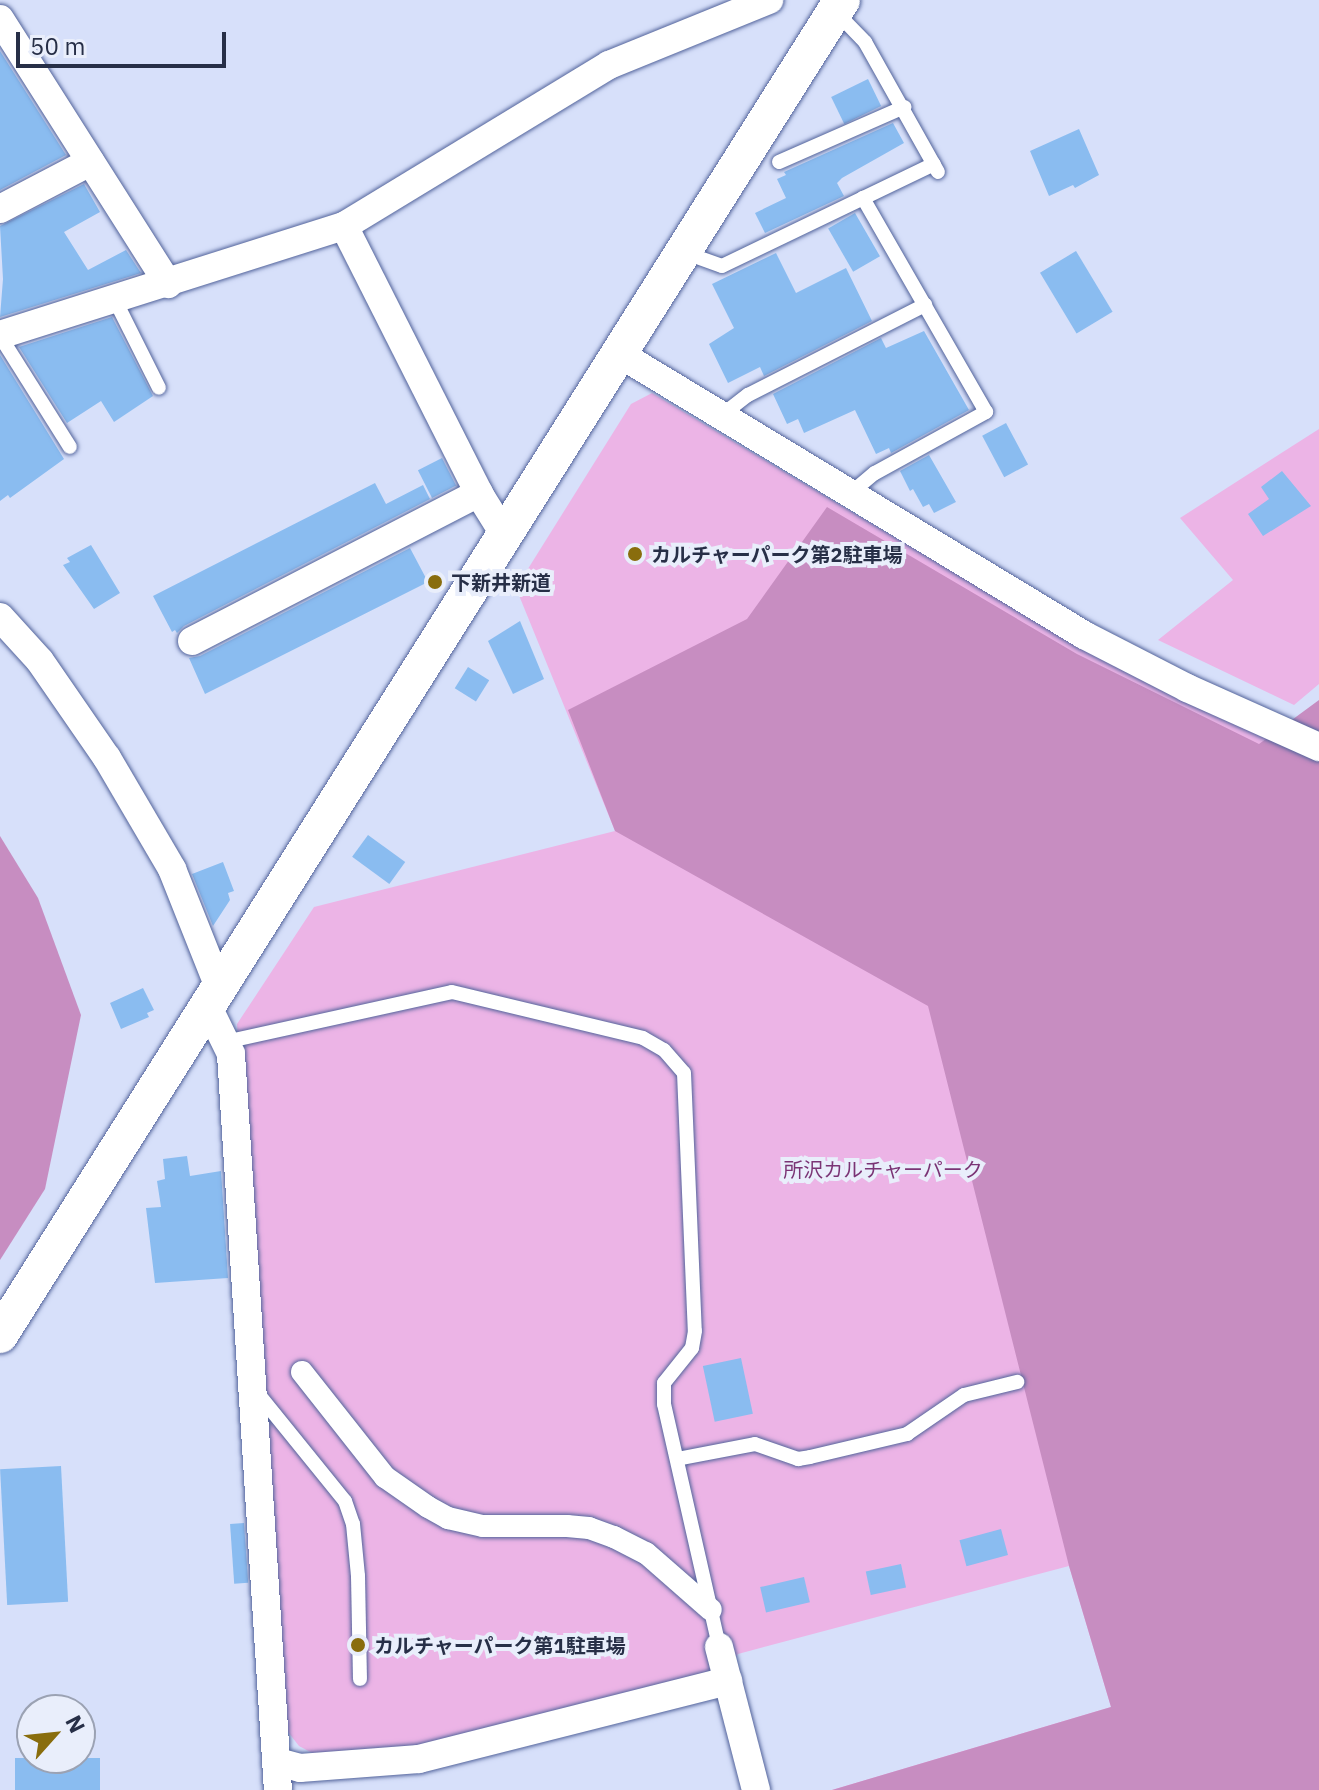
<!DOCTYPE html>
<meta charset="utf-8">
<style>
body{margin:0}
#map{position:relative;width:1319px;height:1790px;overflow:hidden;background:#d7e0fa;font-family:"IBM Plex Sans","Noto Sans JP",sans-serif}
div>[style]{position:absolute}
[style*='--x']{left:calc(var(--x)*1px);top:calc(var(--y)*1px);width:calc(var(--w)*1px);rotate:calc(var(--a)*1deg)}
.green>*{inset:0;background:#ecb4e6}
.forest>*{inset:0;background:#c78dc1}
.building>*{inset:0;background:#8abcf0;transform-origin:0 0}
.roads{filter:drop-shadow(0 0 2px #52639b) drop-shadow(0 0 2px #52639b)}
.service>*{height:14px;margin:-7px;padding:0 7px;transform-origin:7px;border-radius:7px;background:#fff}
.pedestrian>*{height:22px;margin:-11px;padding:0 11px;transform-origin:11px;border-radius:11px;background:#fff}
.minor>*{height:28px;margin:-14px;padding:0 14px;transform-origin:14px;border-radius:14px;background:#fff}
.tertiary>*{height:36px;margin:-18px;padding:0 18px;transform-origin:18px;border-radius:18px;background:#fff}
.dots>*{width:22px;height:22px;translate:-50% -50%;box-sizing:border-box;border:4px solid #e9eefb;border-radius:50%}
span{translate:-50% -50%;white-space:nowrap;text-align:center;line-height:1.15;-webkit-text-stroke:8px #e9eefb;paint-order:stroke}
.poi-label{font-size:20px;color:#272f47;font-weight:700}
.left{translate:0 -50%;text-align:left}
.park-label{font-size:20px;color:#7a3475}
.north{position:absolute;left:16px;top:1694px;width:80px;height:80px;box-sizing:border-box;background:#e9eefb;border:2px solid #9ba2b3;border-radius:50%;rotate:63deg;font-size:22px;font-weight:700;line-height:32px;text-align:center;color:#272f47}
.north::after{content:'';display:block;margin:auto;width:28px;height:36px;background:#896d0d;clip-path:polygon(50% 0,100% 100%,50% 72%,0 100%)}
.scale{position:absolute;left:16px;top:32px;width:210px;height:36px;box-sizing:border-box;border:4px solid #272f47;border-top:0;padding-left:10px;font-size:24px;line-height:28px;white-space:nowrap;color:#272f47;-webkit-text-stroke:6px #e9eefb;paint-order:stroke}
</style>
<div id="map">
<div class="green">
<div style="clip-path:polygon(652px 393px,1067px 640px,1319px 760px,1319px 1790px,832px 1790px,1111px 1707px,1069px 1566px,738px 1654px,717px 1676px,408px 1750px,316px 1755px,299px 1746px,288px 1732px,284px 1718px,237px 1024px,314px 907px,615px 831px,516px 588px,631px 404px)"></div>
<div style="clip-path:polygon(1319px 429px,1319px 684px,1294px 705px,1158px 640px,1233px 580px,1180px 518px)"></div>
</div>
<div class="forest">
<div style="clip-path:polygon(827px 507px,1077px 654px,1259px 744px,1319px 700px,1319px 1790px,832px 1790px,1111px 1707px,1069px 1566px,928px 1006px,615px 831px,568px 710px,747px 619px)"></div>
<div style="clip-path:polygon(0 836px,38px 898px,81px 1015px,45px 1189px,0 1260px)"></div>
</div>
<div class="building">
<div style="clip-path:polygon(0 51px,66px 155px,0 190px)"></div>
<div style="left:868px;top:79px;width:30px;height:41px;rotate:64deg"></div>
<div style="clip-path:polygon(893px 123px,904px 143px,842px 178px,837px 183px,844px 196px,765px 233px,755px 213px,786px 198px,777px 179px,786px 175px,784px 172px)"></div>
<div style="clip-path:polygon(1079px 129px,1099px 175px,1075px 188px,1073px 185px,1049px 196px,1030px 151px)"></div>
<div style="clip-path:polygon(84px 184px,100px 212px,64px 232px,88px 270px,126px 250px,141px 273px,0 317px,3px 279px,0 226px)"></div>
<div style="left:855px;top:213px;width:50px;height:31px;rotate:60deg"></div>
<div style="left:1076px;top:251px;width:71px;height:42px;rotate:59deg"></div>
<div style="clip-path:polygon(776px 253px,796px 293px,846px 268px,872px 321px,764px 376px,760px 367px,728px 383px,709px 344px,734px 328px,712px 284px)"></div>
<div style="clip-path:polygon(112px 317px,153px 396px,114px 422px,101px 401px,67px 423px,19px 347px)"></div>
<div style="clip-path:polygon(924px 331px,969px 410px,891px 453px,889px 448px,876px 454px,855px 410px,804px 433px,798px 419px,787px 424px,773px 394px,881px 338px,886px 348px)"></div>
<div style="clip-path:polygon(0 355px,64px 459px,10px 498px,8px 495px,0 501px)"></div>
<div style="left:1006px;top:423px;width:47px;height:27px;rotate:62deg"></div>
<div style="clip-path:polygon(929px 455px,956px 502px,934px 513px,929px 504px,923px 507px,913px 489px,910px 491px,900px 471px)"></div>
<div style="left:442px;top:458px;width:31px;height:27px;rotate:63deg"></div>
<div style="clip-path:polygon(1282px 471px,1311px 506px,1263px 536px,1248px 514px,1269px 499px,1261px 487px)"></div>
<div style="clip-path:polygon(375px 483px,386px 504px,423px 485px,430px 499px,184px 626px,177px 633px,175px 630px,172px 632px,153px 596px)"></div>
<div style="clip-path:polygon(91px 545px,120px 593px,94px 609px,63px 565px,70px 562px,67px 558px)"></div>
<div style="clip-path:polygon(410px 548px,428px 582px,205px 694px,189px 658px,200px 656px)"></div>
<div style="clip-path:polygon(520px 621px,544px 679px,513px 694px,488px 641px)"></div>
<div style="left:468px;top:667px;width:25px;height:25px;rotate:32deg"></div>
<div style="left:368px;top:835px;width:46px;height:27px;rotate:36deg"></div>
<div style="clip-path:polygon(223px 862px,234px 891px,228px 893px,230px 900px,213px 926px,192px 874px)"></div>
<div style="clip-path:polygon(143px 988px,154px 1010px,147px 1013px,149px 1017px,121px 1029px,110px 1003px)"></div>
<div style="clip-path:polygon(187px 1156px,190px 1176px,221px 1171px,228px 1278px,155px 1283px,146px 1208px,161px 1207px,157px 1181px,165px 1179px,163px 1159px)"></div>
<div style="left:741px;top:1358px;width:57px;height:39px;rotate:78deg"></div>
<div style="left:61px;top:1466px;width:136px;height:61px;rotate:87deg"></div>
<div style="left:244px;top:1523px;width:60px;height:14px;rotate:86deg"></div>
<div style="left:1001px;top:1529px;width:27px;height:43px;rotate:75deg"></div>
<div style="left:901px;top:1564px;width:24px;height:36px;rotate:78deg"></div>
<div style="left:804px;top:1577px;width:26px;height:45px;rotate:77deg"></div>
<div style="left:15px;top:1758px;width:85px;height:32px"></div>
</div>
<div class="roads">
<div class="service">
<div style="--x:836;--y:12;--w:42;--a:46"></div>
<div style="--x:865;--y:42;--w:149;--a:60.7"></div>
<div style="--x:779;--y:162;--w:137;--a:-23.7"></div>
<div style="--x:683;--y:252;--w:41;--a:19.7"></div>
<div style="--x:722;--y:266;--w:235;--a:-25.7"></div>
<div style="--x:115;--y:300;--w:98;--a:63.4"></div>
<div style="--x:0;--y:336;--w:131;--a:57.8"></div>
<div style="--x:722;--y:415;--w:33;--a:-38"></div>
<div style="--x:748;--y:395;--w:199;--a:-27"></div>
<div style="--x:852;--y:492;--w:30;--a:-40"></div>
<div style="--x:875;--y:473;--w:127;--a:-28.8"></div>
<div style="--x:986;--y:412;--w:247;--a:-119.9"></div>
<div style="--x:225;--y:1042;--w:232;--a:-12.4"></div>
<div style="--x:452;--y:992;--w:196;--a:13.5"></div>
<div style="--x:643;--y:1038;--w:24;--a:30"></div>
<div style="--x:664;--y:1050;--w:30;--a:49"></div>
<div style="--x:684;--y:1073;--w:258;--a:87.6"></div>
<div style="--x:695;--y:1331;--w:17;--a:100"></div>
<div style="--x:692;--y:1348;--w:45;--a:128.7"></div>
<div style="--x:664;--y:1383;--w:21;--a:90"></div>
<div style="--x:664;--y:1404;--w:249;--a:77.2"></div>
<div style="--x:255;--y:1390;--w:143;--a:51"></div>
<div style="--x:345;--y:1501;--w:24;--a:71"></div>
<div style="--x:353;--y:1524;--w:52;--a:84.5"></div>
<div style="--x:358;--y:1576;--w:103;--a:88.9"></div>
<div style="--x:677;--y:1459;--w:79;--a:-10.9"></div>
<div style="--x:755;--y:1444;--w:46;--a:19.2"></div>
<div style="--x:798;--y:1459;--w:12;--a:-9"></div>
<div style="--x:810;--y:1457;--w:100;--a:-13.3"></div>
<div style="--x:907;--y:1434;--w:69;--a:-34.4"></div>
<div style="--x:964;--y:1395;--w:55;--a:-13.8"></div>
</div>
<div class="pedestrian">
<div style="--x:302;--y:1372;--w:134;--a:51.7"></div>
<div style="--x:385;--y:1477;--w:52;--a:34.9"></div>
<div style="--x:428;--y:1507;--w:23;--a:29"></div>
<div style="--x:448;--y:1518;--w:36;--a:13"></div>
<div style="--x:483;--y:1526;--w:84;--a:0"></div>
<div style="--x:567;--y:1526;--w:22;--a:5"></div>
<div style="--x:589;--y:1528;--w:27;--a:20"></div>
<div style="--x:614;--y:1537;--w:36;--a:27"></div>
<div style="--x:646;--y:1553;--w:86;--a:41.2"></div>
</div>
<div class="minor">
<div style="--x:0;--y:19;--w:314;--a:57.6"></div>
<div style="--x:0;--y:209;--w:102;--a:-27.6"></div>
<div style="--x:344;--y:226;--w:304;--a:63.2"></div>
<div style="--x:481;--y:497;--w:44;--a:58.1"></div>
<div style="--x:0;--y:335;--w:361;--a:-17.6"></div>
<div style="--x:344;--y:226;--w:310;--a:-31.3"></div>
<div style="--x:609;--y:65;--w:173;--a:-22.1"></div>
<div style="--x:618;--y:353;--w:545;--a:31.18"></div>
<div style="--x:1084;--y:635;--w:116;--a:27.2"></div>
<div style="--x:1187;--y:688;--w:145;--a:24.1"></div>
<div style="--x:0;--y:617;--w:59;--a:47.7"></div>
<div style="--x:40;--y:661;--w:118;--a:55.4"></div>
<div style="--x:107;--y:758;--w:129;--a:59.6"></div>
<div style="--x:172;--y:869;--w:127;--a:68.3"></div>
<div style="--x:192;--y:641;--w:323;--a:-27.3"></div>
<div style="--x:208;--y:1007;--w:52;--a:63.9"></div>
<div style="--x:231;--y:1054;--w:737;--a:86.35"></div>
<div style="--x:719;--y:1647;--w:148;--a:75.5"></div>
<div style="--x:278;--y:1762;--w:23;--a:15"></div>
<div style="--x:300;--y:1768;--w:119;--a:-4.3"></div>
<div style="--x:419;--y:1759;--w:319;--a:-14.2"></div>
</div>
<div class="tertiary">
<div style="--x:0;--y:1335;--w:1578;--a:-57.76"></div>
</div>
</div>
<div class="dots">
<div style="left:635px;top:554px;background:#896d0d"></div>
<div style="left:435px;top:582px;background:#896d0d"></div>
<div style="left:358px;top:1645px;background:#896d0d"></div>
</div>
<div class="poi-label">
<span class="left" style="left:651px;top:554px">カルチャーパーク第2駐車場</span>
<span class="left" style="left:451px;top:582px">下新井新道</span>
<span class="left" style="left:374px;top:1645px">カルチャーパーク第1駐車場</span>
</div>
<div class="park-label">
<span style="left:883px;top:1169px">所沢カルチャーパーク</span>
</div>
<div class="north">N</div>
<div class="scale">50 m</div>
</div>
